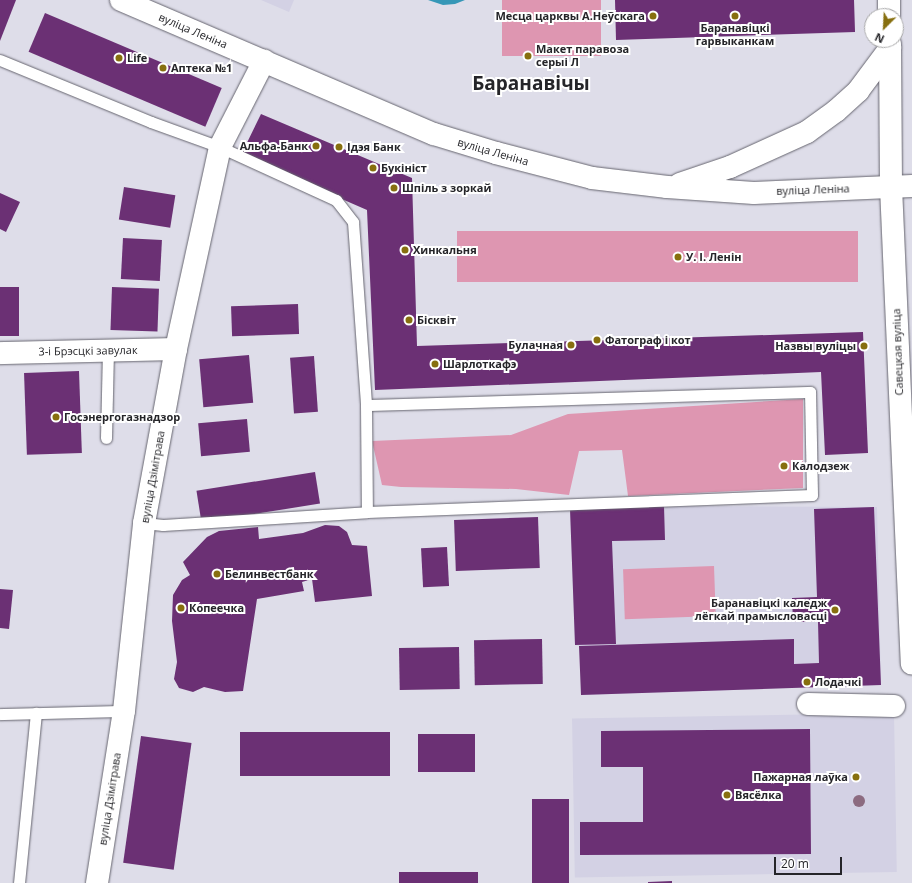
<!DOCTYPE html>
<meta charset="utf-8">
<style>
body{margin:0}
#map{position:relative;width:912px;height:883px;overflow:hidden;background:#dedde9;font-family:"Open Sans",sans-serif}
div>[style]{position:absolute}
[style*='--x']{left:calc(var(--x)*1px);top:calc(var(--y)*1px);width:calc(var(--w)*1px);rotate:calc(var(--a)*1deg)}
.built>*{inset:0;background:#d3d1e4;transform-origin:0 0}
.green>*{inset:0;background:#de96b1;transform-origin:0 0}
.water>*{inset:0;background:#3697b7}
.building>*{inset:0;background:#6b3074;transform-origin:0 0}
.roads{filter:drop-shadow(0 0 1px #66656f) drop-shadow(0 0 1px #66656f)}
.lane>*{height:11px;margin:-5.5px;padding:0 5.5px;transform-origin:5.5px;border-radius:5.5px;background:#fff}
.street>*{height:22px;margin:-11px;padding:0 11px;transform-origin:11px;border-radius:11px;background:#fff}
.secondary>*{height:22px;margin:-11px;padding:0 11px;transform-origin:11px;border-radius:11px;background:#fff}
.trees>*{width:12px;height:12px;margin:-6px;border-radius:50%;background:#8c6b80}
.dots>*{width:11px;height:11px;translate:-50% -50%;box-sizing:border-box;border:2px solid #fff;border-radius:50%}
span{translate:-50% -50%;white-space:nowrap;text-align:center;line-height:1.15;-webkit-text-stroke:4px #fff;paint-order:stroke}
.poi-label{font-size:11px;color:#252529;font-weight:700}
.right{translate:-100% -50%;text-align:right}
.left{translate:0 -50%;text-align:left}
.street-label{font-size:11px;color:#252529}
.town-label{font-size:19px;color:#252529;font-weight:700}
.north{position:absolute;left:864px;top:8px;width:40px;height:40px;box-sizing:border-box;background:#fff;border:1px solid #a8a8a9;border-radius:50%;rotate:204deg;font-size:11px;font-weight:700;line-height:16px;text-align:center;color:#252529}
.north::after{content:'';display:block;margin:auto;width:14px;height:18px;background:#876f0f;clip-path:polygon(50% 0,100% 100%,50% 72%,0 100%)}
.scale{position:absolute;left:774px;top:857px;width:68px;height:18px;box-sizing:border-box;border:2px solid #252529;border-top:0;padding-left:5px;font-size:12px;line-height:14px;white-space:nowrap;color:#252529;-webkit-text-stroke:3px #fff;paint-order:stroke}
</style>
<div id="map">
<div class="built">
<div style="clip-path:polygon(261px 0,294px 0,289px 12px)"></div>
<div style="clip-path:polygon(664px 506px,877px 507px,881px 685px,581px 695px,581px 646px,575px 645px,570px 509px)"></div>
<div style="left:894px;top:713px;width:159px;height:322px;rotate:89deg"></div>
</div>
<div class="green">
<div style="left:502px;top:0;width:99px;height:56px"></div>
<div style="left:858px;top:231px;width:51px;height:401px;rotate:90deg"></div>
<div style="clip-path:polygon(803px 399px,803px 488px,628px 496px,622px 450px,579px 451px,569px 495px,516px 489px,401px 487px,382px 485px,372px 441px,511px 435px,568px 414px)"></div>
<div style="left:714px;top:566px;width:50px;height:91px;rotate:88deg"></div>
</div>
<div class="water">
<div style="clip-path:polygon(428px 0,465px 0,455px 4px,443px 5px)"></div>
</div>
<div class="building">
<div style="clip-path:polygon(0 0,16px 0,0 41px)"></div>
<div style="clip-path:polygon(615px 0,854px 0,855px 32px,616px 40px)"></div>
<div style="left:45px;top:13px;width:192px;height:42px;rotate:23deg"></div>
<div style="clip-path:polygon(261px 114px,412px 178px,417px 346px,863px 332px,868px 453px,825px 455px,821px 372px,375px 390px,367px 210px,241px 155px)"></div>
<div style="left:124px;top:187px;width:52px;height:33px;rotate:9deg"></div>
<div style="clip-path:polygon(0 193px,20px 202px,6px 232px,0 229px)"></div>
<div style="left:123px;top:238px;width:39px;height:41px;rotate:3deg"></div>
<div style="left:0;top:287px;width:19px;height:49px"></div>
<div style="left:112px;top:287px;width:47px;height:43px;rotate:2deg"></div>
<div style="left:298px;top:304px;width:30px;height:67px;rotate:88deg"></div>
<div style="left:249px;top:355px;width:48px;height:50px;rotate:85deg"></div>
<div style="left:314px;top:356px;width:56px;height:24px;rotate:86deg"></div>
<div style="left:79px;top:371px;width:82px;height:55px;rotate:88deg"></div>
<div style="left:247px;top:419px;width:33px;height:49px;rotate:85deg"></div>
<div style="left:315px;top:472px;width:32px;height:120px;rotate:81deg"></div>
<div style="clip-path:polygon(664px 506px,665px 540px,612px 541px,616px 644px,575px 645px,570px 509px)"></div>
<div style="clip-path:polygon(874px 507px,881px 685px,581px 695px,579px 646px,794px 639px,794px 664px,819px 663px,818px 622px,793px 622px,792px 598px,817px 597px,814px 509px)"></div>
<div style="left:538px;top:517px;width:51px;height:84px;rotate:88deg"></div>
<div style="clip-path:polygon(325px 525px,339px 526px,347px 532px,352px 545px,367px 546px,372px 596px,315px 602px,312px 579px,302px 582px,304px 591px,257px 599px,243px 691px,225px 692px,204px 687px,193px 692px,179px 688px,174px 679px,177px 662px,172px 621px,173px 595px,182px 580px,190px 575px,183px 562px,207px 537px,219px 531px,258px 527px,259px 539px,303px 533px)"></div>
<div style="left:447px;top:547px;width:39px;height:26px;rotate:87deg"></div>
<div style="clip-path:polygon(0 589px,13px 590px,9px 629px,0 628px)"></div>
<div style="left:542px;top:639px;width:45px;height:68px;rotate:89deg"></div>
<div style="left:459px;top:647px;width:42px;height:60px;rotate:89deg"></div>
<div style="clip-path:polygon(810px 729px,811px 854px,580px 855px,580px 822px,643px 822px,643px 767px,601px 767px,601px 731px)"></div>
<div style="left:390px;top:732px;width:44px;height:150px;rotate:90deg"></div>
<div style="left:475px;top:734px;width:38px;height:57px;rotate:90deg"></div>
<div style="left:141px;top:736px;width:51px;height:128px;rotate:8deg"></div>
<div style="left:532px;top:799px;width:37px;height:84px"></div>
<div style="left:399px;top:872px;width:79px;height:11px"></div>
<div style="clip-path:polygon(672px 881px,672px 883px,648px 883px,648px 882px)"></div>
</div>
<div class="roads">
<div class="lane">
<div style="--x:0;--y:60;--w:163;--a:22.3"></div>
<div style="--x:151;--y:122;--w:73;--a:19.9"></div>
<div style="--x:220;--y:147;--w:128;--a:24.6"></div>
<div style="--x:336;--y:200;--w:28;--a:52"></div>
<div style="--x:353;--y:222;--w:183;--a:85.9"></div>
<div style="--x:366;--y:405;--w:107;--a:89.5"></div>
<div style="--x:106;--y:438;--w:88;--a:-88.7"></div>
<div style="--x:144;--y:523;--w:19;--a:6"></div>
<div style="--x:163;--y:525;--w:204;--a:-3.6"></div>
<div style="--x:367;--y:512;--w:445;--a:-2.2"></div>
<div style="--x:812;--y:495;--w:103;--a:-91.1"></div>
<div style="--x:810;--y:392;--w:444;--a:178.3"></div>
<div style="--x:0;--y:714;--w:124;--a:-1.4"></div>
<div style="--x:19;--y:883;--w:171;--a:-84.3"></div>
</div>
<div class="street">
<div style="--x:891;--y:187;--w:477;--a:87.5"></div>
<div style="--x:0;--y:353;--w:176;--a:-1.3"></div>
<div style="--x:808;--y:704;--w:86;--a:1.3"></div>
</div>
<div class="secondary">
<div style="--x:121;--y:0;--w:340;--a:23.2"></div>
<div style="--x:434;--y:134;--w:65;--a:17"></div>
<div style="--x:496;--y:153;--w:99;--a:14.6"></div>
<div style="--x:592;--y:178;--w:76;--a:6.8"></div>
<div style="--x:667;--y:187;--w:87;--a:3.9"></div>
<div style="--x:754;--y:193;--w:158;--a:-2.5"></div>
<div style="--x:889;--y:0;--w:16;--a:90"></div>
<div style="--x:890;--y:44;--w:143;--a:89.6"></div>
<div style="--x:680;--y:184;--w:53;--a:-18.8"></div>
<div style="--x:730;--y:167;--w:85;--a:-24.4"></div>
<div style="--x:807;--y:132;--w:36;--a:-36"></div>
<div style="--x:836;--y:111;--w:30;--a:-42"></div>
<div style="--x:858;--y:91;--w:54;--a:-53.3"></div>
<div style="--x:97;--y:883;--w:174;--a:-81.1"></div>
<div style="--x:124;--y:711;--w:189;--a:-83.9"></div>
<div style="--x:144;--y:523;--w:177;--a:-79.6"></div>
<div style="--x:176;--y:349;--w:207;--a:-77.7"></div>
<div style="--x:220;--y:147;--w:97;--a:-62.9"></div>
</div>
</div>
<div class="trees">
<div style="left:859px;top:801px"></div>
</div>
<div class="dots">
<div style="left:653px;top:16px;background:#876f0f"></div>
<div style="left:735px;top:16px;background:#876f0f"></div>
<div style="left:528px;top:56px;background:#876f0f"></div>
<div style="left:119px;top:58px;background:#876f0f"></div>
<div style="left:163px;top:68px;background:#876f0f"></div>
<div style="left:316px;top:146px;background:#876f0f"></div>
<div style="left:339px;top:147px;background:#876f0f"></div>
<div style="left:373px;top:168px;background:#876f0f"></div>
<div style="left:394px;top:188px;background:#876f0f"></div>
<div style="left:405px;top:250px;background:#876f0f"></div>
<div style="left:678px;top:257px;background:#876f0f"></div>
<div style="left:409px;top:320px;background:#876f0f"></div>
<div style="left:597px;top:340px;background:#876f0f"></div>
<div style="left:571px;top:345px;background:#876f0f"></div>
<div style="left:864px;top:346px;background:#876f0f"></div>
<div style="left:435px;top:364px;background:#876f0f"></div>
<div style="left:56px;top:417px;background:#876f0f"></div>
<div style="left:784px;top:466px;background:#876f0f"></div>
<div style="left:217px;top:574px;background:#876f0f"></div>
<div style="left:181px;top:608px;background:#876f0f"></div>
<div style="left:835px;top:610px;background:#876f0f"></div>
<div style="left:807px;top:682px;background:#876f0f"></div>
<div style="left:856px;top:777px;background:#876f0f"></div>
<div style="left:727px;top:795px;background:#876f0f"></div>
</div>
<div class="poi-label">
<span class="right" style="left:645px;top:16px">Месца царквы А.Неўскага</span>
<span style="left:735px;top:35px">Баранавіцкі<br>гарвыканкам</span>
<span class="left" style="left:536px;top:56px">Макет паравоза<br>серыі Л</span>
<span class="left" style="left:127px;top:58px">Life</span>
<span class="left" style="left:171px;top:68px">Аптека №1</span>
<span class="right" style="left:308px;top:146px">Альфа-Банк</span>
<span class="left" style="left:347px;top:147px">Ідэя Банк</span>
<span class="left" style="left:381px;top:168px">Букініст</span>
<span class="left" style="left:402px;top:188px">Шпіль з зоркай</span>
<span class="left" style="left:413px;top:250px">Хинкальня</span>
<span class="left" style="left:686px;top:257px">У. І. Ленін</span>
<span class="left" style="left:417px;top:320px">Бісквіт</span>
<span class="left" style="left:605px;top:340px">Фатограф і кот</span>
<span class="right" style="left:563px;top:345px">Булачная</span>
<span class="right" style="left:856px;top:346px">Назвы вуліцы</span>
<span class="left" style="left:443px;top:364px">Шарлоткафэ</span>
<span class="left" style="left:64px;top:417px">Госэнергогазнадзор</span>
<span class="left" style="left:792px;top:466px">Калодзеж</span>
<span class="left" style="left:225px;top:574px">Белинвестбанк</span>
<span class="right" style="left:827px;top:610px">Баранавіцкі каледж<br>лёгкай прамысловасці</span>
<span class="left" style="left:189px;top:608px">Копеечка</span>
<span class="left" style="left:815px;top:682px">Лодачкі</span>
<span class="right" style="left:848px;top:777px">Пажарная лаўка</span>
<span class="left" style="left:735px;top:795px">Вясёлка</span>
</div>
<div class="street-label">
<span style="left:193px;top:31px;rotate:23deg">вуліца Леніна</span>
<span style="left:493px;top:152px;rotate:16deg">вуліца Леніна</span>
<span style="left:813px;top:190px;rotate:-2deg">вуліца Леніна</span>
<span style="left:88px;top:351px;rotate:-1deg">3-і Брэсцкі завулак</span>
<span style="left:898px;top:352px;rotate:-92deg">Савецкая вуліца</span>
<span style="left:153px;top:477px;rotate:-80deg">вуліца Дзімітрава</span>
<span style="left:110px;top:799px;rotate:-81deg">вуліца Дзімітрава</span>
</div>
<div class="town-label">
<span style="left:531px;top:84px">Баранавічы</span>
</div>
<div class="north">N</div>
<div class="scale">20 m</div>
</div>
